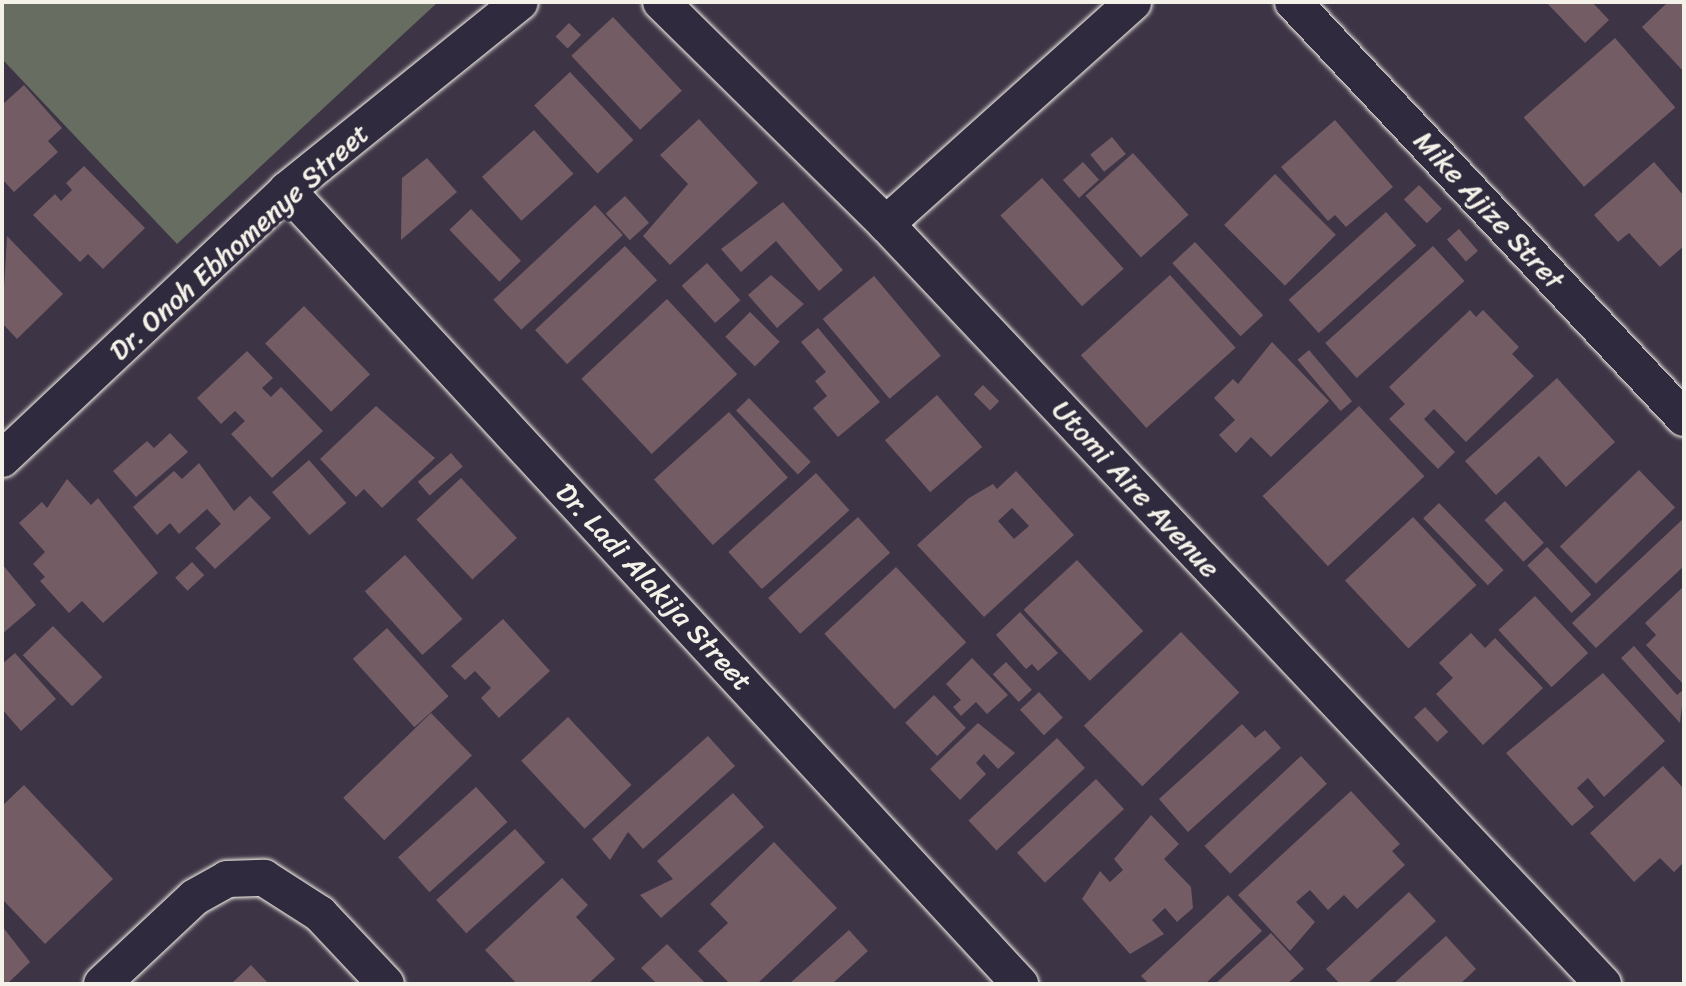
<!DOCTYPE html>
<style>
body{margin:0}
#map{position:relative;width:1686px;height:986px;overflow:hidden;background:#3d3445;font-family:Sriracha,sans-serif}
div>[style]{position:absolute}
[style*='--x']{left:calc(var(--x)*1px);top:calc(var(--y)*1px);width:calc(var(--w)*1px);rotate:calc(var(--a)*1deg)}
.green>*{inset:0;background:#676d60}
.building>*{inset:0;background:#745c65;transform-origin:0 0}
.roads{filter:drop-shadow(0 0 2px #f4f1e8) drop-shadow(0 0 2px #f4f1e8)}
.minor>*{height:36px;margin:-18px;padding:0 18px;transform-origin:18px;border-radius:18px;background:#2f2a3d}
span{translate:-50% -50%;white-space:nowrap;text-align:center;line-height:1.15;-webkit-text-stroke:7px #2f2a3d;paint-order:stroke}
.street-label{font-size:28px;color:#f4f1e8}
.frame{position:absolute;inset:0;border:4px solid #f4f1e8;pointer-events:none}
</style>
<div id="map">
<div class="green">
<div style="clip-path:polygon(2px 2px,438px 2px,177px 244px,2px 59px)"></div>
</div>
<div class="building">
<div style="clip-path:polygon(1546px 2px,1592px 2px,1609px 20px,1585px 43px)"></div>
<div style="clip-path:polygon(1668px 2px,1684px 2px,1684px 72px,1642px 27px)"></div>
<div style="left:613px;top:17px;width:101px;height:57px;rotate:47deg"></div>
<div style="left:569px;top:23px;width:17px;height:19px;rotate:45deg"></div>
<div style="left:1615px;top:38px;width:92px;height:121px;rotate:49deg"></div>
<div style="left:570px;top:72px;width:93px;height:49px;rotate:47deg"></div>
<div style="clip-path:polygon(24px 85px,62px 128px,48px 141px,58px 152px,14px 192px,2px 179px,2px 105px)"></div>
<div style="clip-path:polygon(699px 119px,758px 183px,670px 265px,643px 236px,688px 184px,660px 155px)"></div>
<div style="clip-path:polygon(1335px 120px,1393px 187px,1346px 227px,1335px 215px,1328px 221px,1281px 167px)"></div>
<div style="left:534px;top:130px;width:59px;height:70px;rotate:48deg"></div>
<div style="left:1112px;top:137px;width:22px;height:28px;rotate:51deg"></div>
<div style="left:1133px;top:153px;width:83px;height:64px;rotate:48deg"></div>
<div style="clip-path:polygon(427px 158px,457px 192px,401px 240px,402px 178px)"></div>
<div style="left:1083px;top:162px;width:24px;height:27px;rotate:48deg"></div>
<div style="clip-path:polygon(1654px 162px,1684px 196px,1684px 246px,1660px 267px,1629px 233px,1618px 242px,1594px 215px)"></div>
<div style="clip-path:polygon(84px 166px,145px 228px,103px 269px,88px 254px,80px 262px,33px 215px,55px 194px,61px 201px,72px 190px,66px 183px)"></div>
<div style="left:1275px;top:174px;width:86px;height:72px;rotate:45deg"></div>
<div style="left:1042px;top:178px;width:122px;height:56px;rotate:48deg"></div>
<div style="left:1419px;top:185px;width:33px;height:21px;rotate:46deg"></div>
<div style="left:625px;top:196px;width:36px;height:26px;rotate:48deg"></div>
<div style="clip-path:polygon(783px 202px,843px 270px,819px 291px,776px 241px,741px 272px,721px 249px)"></div>
<div style="left:595px;top:205px;width:41px;height:139px;rotate:47deg"></div>
<div style="left:471px;top:209px;width:72px;height:30px;rotate:46deg"></div>
<div style="left:1386px;top:212px;width:45px;height:131px;rotate:48deg"></div>
<div style="left:1459px;top:229px;width:29px;height:16px;rotate:49deg"></div>
<div style="clip-path:polygon(7px 236px,63px 294px,17px 339px,2px 323px)"></div>
<div style="left:1195px;top:242px;width:100px;height:31px;rotate:47deg"></div>
<div style="left:625px;top:246px;width:47px;height:123px;rotate:47deg"></div>
<div style="left:1433px;top:246px;width:47px;height:145px;rotate:48deg"></div>
<div style="left:707px;top:263px;width:50px;height:34px;rotate:48deg"></div>
<div style="clip-path:polygon(771px 275px,804px 304px,777px 328px,748px 295px)"></div>
<div style="left:1170px;top:275px;width:98px;height:120px;rotate:48deg"></div>
<div style="left:874px;top:276px;width:104px;height:67px;rotate:50deg"></div>
<div style="left:667px;top:299px;width:103px;height:117px;rotate:47deg"></div>
<div style="left:304px;top:306px;width:95px;height:54px;rotate:46deg"></div>
<div style="clip-path:polygon(1470px 310px,1476px 317px,1483px 310px,1519px 347px,1512px 354px,1534px 376px,1466px 442px,1434px 409px,1424px 419px,1455px 452px,1438px 469px,1389px 419px,1405px 404px,1389px 387px)"></div>
<div style="left:750px;top:312px;width:42px;height:35px;rotate:45deg"></div>
<div style="clip-path:polygon(818px 328px,880px 402px,838px 437px,813px 408px,827px 396px,815px 381px,826px 372px,801px 342px)"></div>
<div style="clip-path:polygon(1272px 342px,1329px 401px,1271px 457px,1251px 437px,1236px 453px,1219px 435px,1235px 420px,1214px 398px,1233px 379px,1238px 384px)"></div>
<div style="left:1309px;top:350px;width:67px;height:15px;rotate:50deg"></div>
<div style="clip-path:polygon(247px 351px,273px 378px,262px 388px,271px 397px,281px 387px,323px 431px,272px 478px,231px 434px,245px 421px,235px 411px,221px 424px,197px 398px)"></div>
<div style="clip-path:polygon(1557px 378px,1615px 442px,1566px 487px,1539px 456px,1496px 495px,1465px 461px)"></div>
<div style="left:983px;top:385px;width:23px;height:13px;rotate:45deg"></div>
<div style="left:937px;top:395px;width:69px;height:69px;rotate:49deg"></div>
<div style="left:749px;top:398px;width:89px;height:18px;rotate:46deg"></div>
<div style="clip-path:polygon(376px 406px,435px 458px,382px 508px,364px 489px,356px 497px,320px 459px)"></div>
<div style="left:1359px;top:406px;width:96px;height:132px;rotate:47deg"></div>
<div style="left:729px;top:412px;width:88px;height:101px;rotate:48deg"></div>
<div style="clip-path:polygon(170px 433px,188px 452px,136px 497px,113px 471px,147px 441px,154px 448px)"></div>
<div style="left:451px;top:453px;width:18px;height:44px;rotate:49deg"></div>
<div style="left:309px;top:460px;width:57px;height:49px;rotate:49deg"></div>
<div style="clip-path:polygon(199px 463px,234px 511px,250px 496px,271px 518px,215px 569px,195px 548px,221px 524px,207px 509px,179px 534px,170px 523px,157px 535px,133px 507px,174px 471px,182px 479px)"></div>
<div style="left:1639px;top:470px;width:52px;height:110px;rotate:46deg"></div>
<div style="clip-path:polygon(evenodd,1016px 471px,1074px 535px,984px 617px,917px 545px,969px 498px,993px 484px,997px 489px,1016px 471px,1012px 508px,1029px 526px,1014px 539px,998px 521px,1012px 508px)"></div>
<div style="left:816px;top:473px;width:50px;height:118px;rotate:48deg"></div>
<div style="left:461px;top:478px;width:82px;height:61px;rotate:47deg"></div>
<div style="clip-path:polygon(67px 479px,91px 505px,98px 498px,158px 573px,103px 623px,82px 601px,69px 613px,40px 581px,45px 577px,33px 564px,45px 552px,19px 523px,42px 502px,47px 508px)"></div>
<div style="left:1505px;top:501px;width:57px;height:28px;rotate:47deg"></div>
<div style="left:1439px;top:503px;width:93px;height:22px;rotate:46deg"></div>
<div style="left:858px;top:517px;width:48px;height:121px;rotate:48deg"></div>
<div style="left:1413px;top:517px;width:93px;height:93px;rotate:47deg"></div>
<div style="clip-path:polygon(1684px 518px,1684px 566px,1596px 648px,1572px 623px)"></div>
<div style="left:1547px;top:547px;width:65px;height:27px;rotate:47deg"></div>
<div style="left:405px;top:555px;width:86px;height:54px;rotate:48deg"></div>
<div style="left:1077px;top:560px;width:97px;height:73px;rotate:47deg"></div>
<div style="left:192px;top:562px;width:18px;height:23px;rotate:47deg"></div>
<div style="clip-path:polygon(2px 564px,36px 605px,2px 634px)"></div>
<div style="left:896px;top:567px;width:103px;height:98px;rotate:47deg"></div>
<div style="clip-path:polygon(1684px 586px,1684px 685px,1646px 645px,1656px 635px,1645px 623px)"></div>
<div style="left:1535px;top:596px;width:78px;height:50px;rotate:47deg"></div>
<div style="clip-path:polygon(1020px 612px,1058px 653px,1038px 671px,1032px 664px,1026px 669px,996px 635px)"></div>
<div style="clip-path:polygon(503px 619px,550px 671px,499px 718px,481px 698px,491px 688px,475px 671px,465px 680px,451px 666px)"></div>
<div style="left:53px;top:626px;width:71px;height:42px;rotate:46deg"></div>
<div style="left:387px;top:628px;width:92px;height:46px;rotate:48deg"></div>
<div style="left:1181px;top:632px;width:84px;height:135px;rotate:46deg"></div>
<div style="clip-path:polygon(1471px 633px,1485px 648px,1495px 638px,1543px 688px,1483px 745px,1436px 694px,1453px 678px,1439px 663px)"></div>
<div style="clip-path:polygon(1634px 646px,1677px 695px,1684px 689px,1680px 723px,1621px 658px)"></div>
<div style="clip-path:polygon(15px 653px,56px 699px,21px 731px,2px 709px,2px 664px)"></div>
<div style="clip-path:polygon(972px 658px,1008px 695px,987px 714px,976px 702px,961px 716px,953px 707px,961px 700px,946px 684px)"></div>
<div style="left:1006px;top:662px;width:38px;height:18px;rotate:47deg"></div>
<div style="clip-path:polygon(1603px 673px,1665px 741px,1604px 797px,1588px 778px,1577px 788px,1594px 807px,1572px 826px,1506px 753px)"></div>
<div style="left:1039px;top:692px;width:35px;height:26px;rotate:47deg"></div>
<div style="left:934px;top:695px;width:46px;height:40px;rotate:46deg"></div>
<div style="left:1425px;top:707px;width:34px;height:15px;rotate:47deg"></div>
<div style="left:431px;top:713px;width:59px;height:122px;rotate:46deg"></div>
<div style="left:568px;top:717px;width:93px;height:64px;rotate:47deg"></div>
<div style="clip-path:polygon(978px 723px,1015px 753px,998px 769px,984px 754px,976px 763px,986px 774px,960px 800px,930px 769px)"></div>
<div style="clip-path:polygon(1242px 724px,1255px 738px,1265px 730px,1281px 748px,1188px 832px,1159px 799px)"></div>
<div style="clip-path:polygon(708px 736px,735px 766px,643px 849px,628px 832px,610px 860px,592px 839px)"></div>
<div style="left:1057px;top:738px;width:41px;height:121px;rotate:47deg"></div>
<div style="left:1301px;top:756px;width:38px;height:132px;rotate:47deg"></div>
<div style="clip-path:polygon(1663px 766px,1684px 789px,1684px 862px,1674px 872px,1660px 858px,1634px 882px,1590px 833px)"></div>
<div style="left:1096px;top:779px;width:41px;height:108px;rotate:47deg"></div>
<div style="clip-path:polygon(24px 785px,113px 879px,45px 944px,2px 899px,2px 806px)"></div>
<div style="left:476px;top:787px;width:47px;height:105px;rotate:48deg"></div>
<div style="clip-path:polygon(1351px 791px,1400px 844px,1392px 851px,1405px 865px,1357px 909px,1344px 895px,1328px 910px,1310px 890px,1296px 902px,1315px 922px,1290px 951px,1238px 895px)"></div>
<div style="clip-path:polygon(733px 793px,764px 827px,661px 918px,640px 895px,673px 879px,657px 861px)"></div>
<div style="clip-path:polygon(1151px 815px,1179px 844px,1164px 859px,1191px 887px,1193px 908px,1177px 922px,1165px 908px,1152px 920px,1164px 934px,1130px 954px,1082px 899px,1100px 871px,1110px 882px,1123px 870px,1114px 859px)"></div>
<div style="left:515px;top:829px;width:45px;height:106px;rotate:48deg"></div>
<div style="clip-path:polygon(774px 842px,837px 908px,757px 984px,730px 984px,698px 951px,728px 923px,710px 904px)"></div>
<div style="clip-path:polygon(562px 878px,588px 905px,576px 917px,615px 959px,588px 984px,517px 984px,485px 950px)"></div>
<div style="clip-path:polygon(1409px 892px,1436px 921px,1367px 984px,1340px 984px,1326px 969px)"></div>
<div style="clip-path:polygon(1228px 895px,1262px 931px,1205px 984px,1149px 984px,1141px 976px)"></div>
<div style="clip-path:polygon(2px 926px,30px 962px,7px 984px,2px 984px)"></div>
<div style="clip-path:polygon(849px 930px,868px 951px,832px 984px,789px 984px)"></div>
<div style="clip-path:polygon(1271px 933px,1304px 969px,1287px 984px,1215px 984px)"></div>
<div style="clip-path:polygon(1446px 936px,1476px 969px,1460px 984px,1393px 984px)"></div>
<div style="clip-path:polygon(667px 944px,706px 984px,657px 984px,641px 968px)"></div>
<div style="clip-path:polygon(251px 965px,269px 984px,231px 984px)"></div>
</div>
<div class="roads">
<div class="minor">
<div style="--x:661;--y:2;--w:316;--a:44.6"></div>
<div style="--x:886;--y:224;--w:1045;--a:46.67"></div>
<div style="--x:1293;--y:2;--w:571;--a:46.77"></div>
<div style="--x:287;--y:190;--w:1081;--a:47.29"></div>
<div style="--x:886;--y:224;--w:332;--a:-41.9"></div>
<div style="--x:2;--y:459;--w:392;--a:-43.3"></div>
<div style="--x:287;--y:190;--w:299;--a:-38.9"></div>
<div style="--x:102;--y:984;--w:127;--a:-43.1"></div>
<div style="--x:195;--y:897;--w:37;--a:-29"></div>
<div style="--x:227;--y:879;--w:37;--a:-2"></div>
<div style="--x:264;--y:878;--w:67;--a:32.7"></div>
<div style="--x:320;--y:914;--w:96;--a:46.7"></div>
</div>
</div>
<div class="street-label">
<span style="left:1489px;top:210px;rotate:47deg">Mike Ajize Stret</span>
<span style="left:239px;top:242px;rotate:-42deg">Dr. Onoh Ebhomenye Street</span>
<span style="left:1136px;top:489px;rotate:47deg">Utomi Aire Avenue</span>
<span style="left:654px;top:587px;rotate:47deg">Dr. Ladi Alakija Street</span>
</div>
<div class="frame"></div>
</div>
